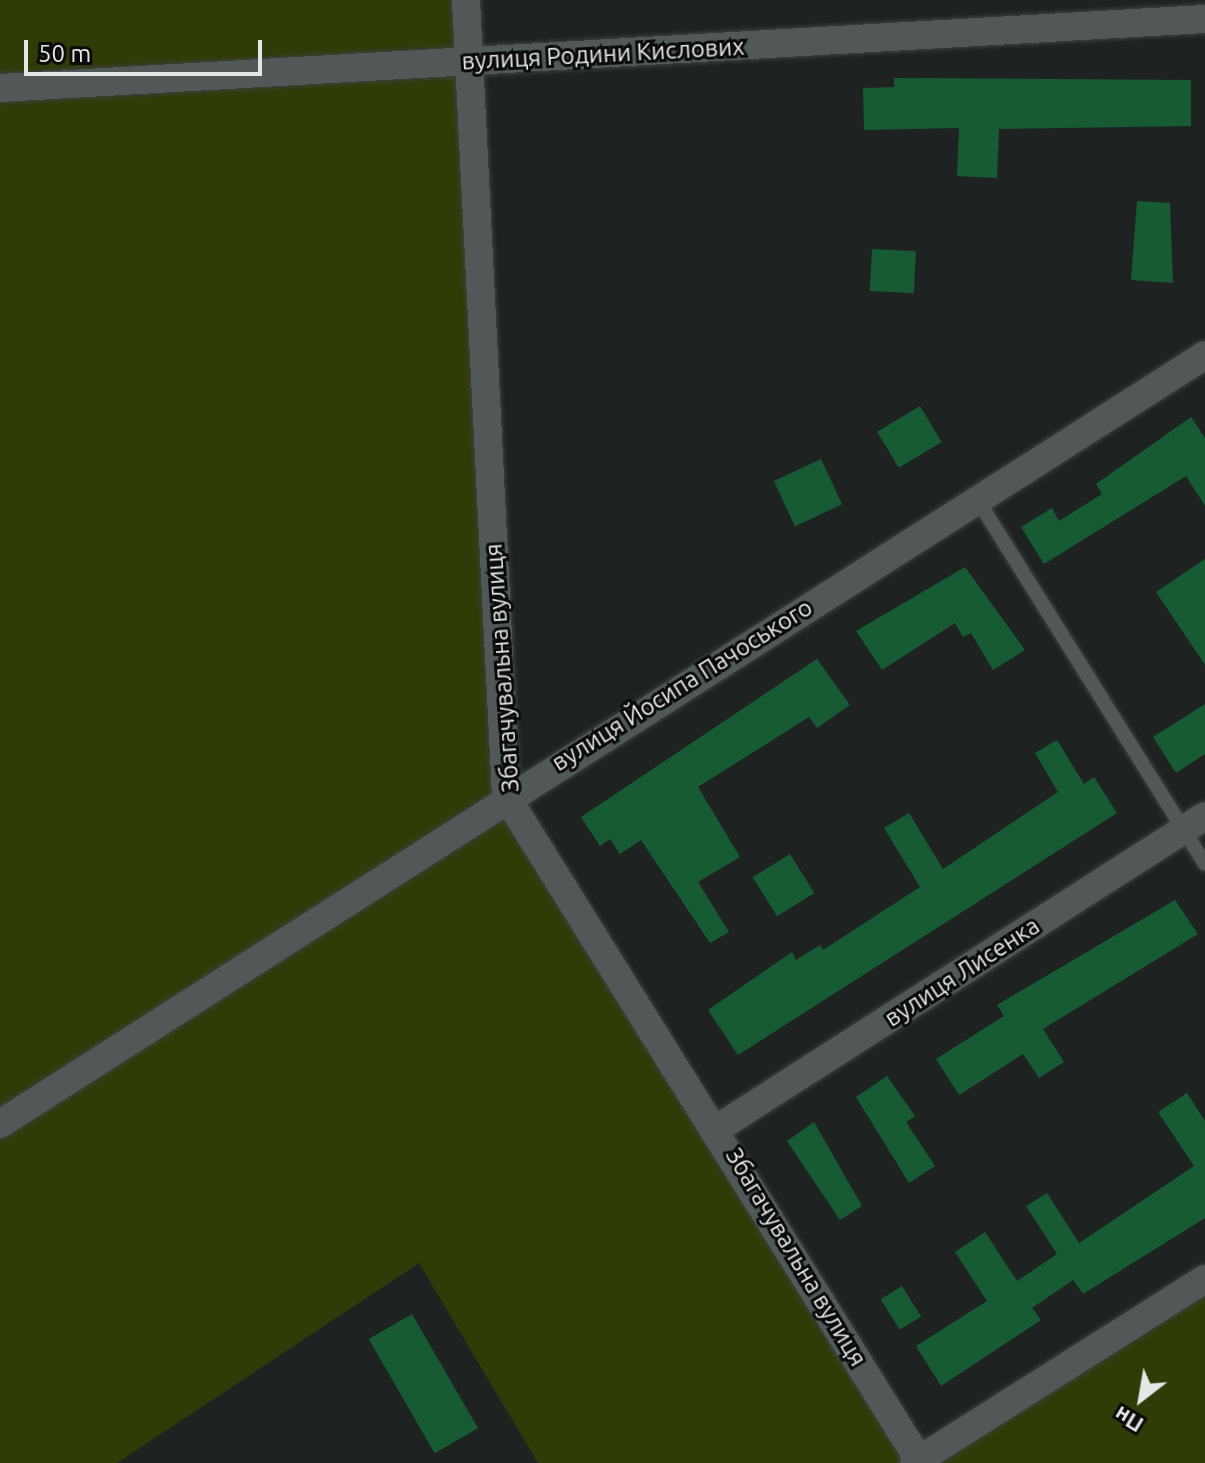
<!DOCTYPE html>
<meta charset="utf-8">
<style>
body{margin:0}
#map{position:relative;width:1205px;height:1463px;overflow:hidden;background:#1e2322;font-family:Ubuntu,sans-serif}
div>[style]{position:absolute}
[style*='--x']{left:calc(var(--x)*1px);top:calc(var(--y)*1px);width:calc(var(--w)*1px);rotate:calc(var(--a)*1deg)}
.green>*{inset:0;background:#303c07}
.building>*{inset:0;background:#175b34;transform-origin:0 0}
.roads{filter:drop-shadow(0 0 2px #3d4140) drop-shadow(0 0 2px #3d4140)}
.lane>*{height:14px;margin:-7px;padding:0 7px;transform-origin:7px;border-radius:7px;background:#515857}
.street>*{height:28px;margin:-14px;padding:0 14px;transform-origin:14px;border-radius:14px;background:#515857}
span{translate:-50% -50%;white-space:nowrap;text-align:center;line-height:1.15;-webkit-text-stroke:6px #0a0c0b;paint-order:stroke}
.street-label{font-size:24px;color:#e3e7e6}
.north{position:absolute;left:1101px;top:1359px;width:80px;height:80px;-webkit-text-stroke:6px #0a0c0b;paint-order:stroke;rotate:211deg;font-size:22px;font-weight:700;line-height:32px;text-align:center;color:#e3e7e6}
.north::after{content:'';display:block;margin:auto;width:28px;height:36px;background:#e3e7e6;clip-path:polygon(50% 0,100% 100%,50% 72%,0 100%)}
.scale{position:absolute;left:24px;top:40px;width:238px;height:36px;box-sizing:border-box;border:4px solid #e3e7e6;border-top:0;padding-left:10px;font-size:24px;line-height:28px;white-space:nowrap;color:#e3e7e6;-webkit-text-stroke:6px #0a0c0b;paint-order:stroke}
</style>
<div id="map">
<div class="green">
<div style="clip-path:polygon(0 0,466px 0,506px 796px,919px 1459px,1205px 1279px,1205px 1463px,538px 1463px,419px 1263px,117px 1463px,0 1463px)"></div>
</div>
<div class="building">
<div style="clip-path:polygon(894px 78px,1191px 80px,1191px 126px,999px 129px,997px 178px,957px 176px,959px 128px,864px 130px,863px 88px,894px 87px)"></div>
<div style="clip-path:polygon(1137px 201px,1170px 203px,1173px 283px,1131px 280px)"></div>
<div style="left:872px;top:249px;width:44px;height:42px;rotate:3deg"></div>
<div style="left:920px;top:406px;width:42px;height:50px;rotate:59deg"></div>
<div style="clip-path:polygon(1191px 417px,1205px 438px,1205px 506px,1186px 476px,1044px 564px,1021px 527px,1052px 508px,1059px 521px,1102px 494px,1096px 484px)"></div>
<div style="left:821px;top:459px;width:50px;height:52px;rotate:65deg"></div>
<div style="clip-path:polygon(1205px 559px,1205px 665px,1156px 592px)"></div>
<div style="clip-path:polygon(965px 567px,1025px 650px,993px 670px,971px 633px,963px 637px,955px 623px,882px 670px,856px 631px)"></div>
<div style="clip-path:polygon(817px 659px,850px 705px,817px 728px,809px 717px,698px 787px,740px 857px,698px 882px,729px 932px,710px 943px,641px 840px,620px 854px,610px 839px,600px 846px,581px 817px)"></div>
<div style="clip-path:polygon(1205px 704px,1205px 754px,1176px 773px,1153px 737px)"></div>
<div style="clip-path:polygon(1057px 740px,1084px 784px,1094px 777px,1117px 813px,738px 1055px,708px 1010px,792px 952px,796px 960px,820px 945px,823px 950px,920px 887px,884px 828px,909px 813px,943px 869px,1058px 792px,1035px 753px)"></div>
<div style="left:790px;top:854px;width:46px;height:44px;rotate:58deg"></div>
<div style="clip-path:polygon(1175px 900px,1198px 934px,1043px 1029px,1064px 1062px,1039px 1078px,1023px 1054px,959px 1095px,936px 1059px,1004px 1016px,997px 1005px)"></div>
<div style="clip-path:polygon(887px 1076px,915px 1116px,906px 1122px,935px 1166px,909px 1183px,856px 1097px)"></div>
<div style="clip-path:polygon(1187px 1093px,1205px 1121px,1205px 1218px,1083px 1294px,1073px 1280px,1032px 1308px,1041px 1320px,941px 1386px,916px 1346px,987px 1301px,955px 1252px,985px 1232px,1017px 1281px,1057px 1254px,1026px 1206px,1047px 1193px,1079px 1243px,1194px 1166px,1158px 1112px)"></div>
<div style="clip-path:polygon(814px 1122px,862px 1206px,840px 1220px,787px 1141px)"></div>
<div style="left:902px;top:1286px;width:36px;height:25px;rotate:58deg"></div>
<div style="left:412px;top:1314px;width:132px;height:50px;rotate:60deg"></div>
</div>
<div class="roads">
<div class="lane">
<div style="--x:977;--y:499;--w:430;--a:58"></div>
</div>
<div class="street">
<div style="--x:466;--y:0;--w:797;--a:87.12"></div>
<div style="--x:506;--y:796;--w:782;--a:58.12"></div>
<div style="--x:0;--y:88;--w:1207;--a:-3.28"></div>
<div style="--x:0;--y:1124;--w:1429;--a:-32.54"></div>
<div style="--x:718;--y:1128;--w:578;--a:-32.65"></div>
<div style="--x:914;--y:1463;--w:344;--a:-32.3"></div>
</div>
</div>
<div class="street-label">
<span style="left:603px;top:54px;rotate:-3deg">вулиця Родини Кислових</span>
<span style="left:502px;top:668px;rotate:-94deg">Збагачувальна вулиця</span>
<span style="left:682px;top:685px;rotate:-32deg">вулиця Йосипа Пачоського</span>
<span style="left:962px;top:972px;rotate:-33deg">вулиця Лисенка</span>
<span style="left:796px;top:1257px;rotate:59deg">Збагачувальна вулиця</span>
</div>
<div class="north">Пн</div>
<div class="scale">50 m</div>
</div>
